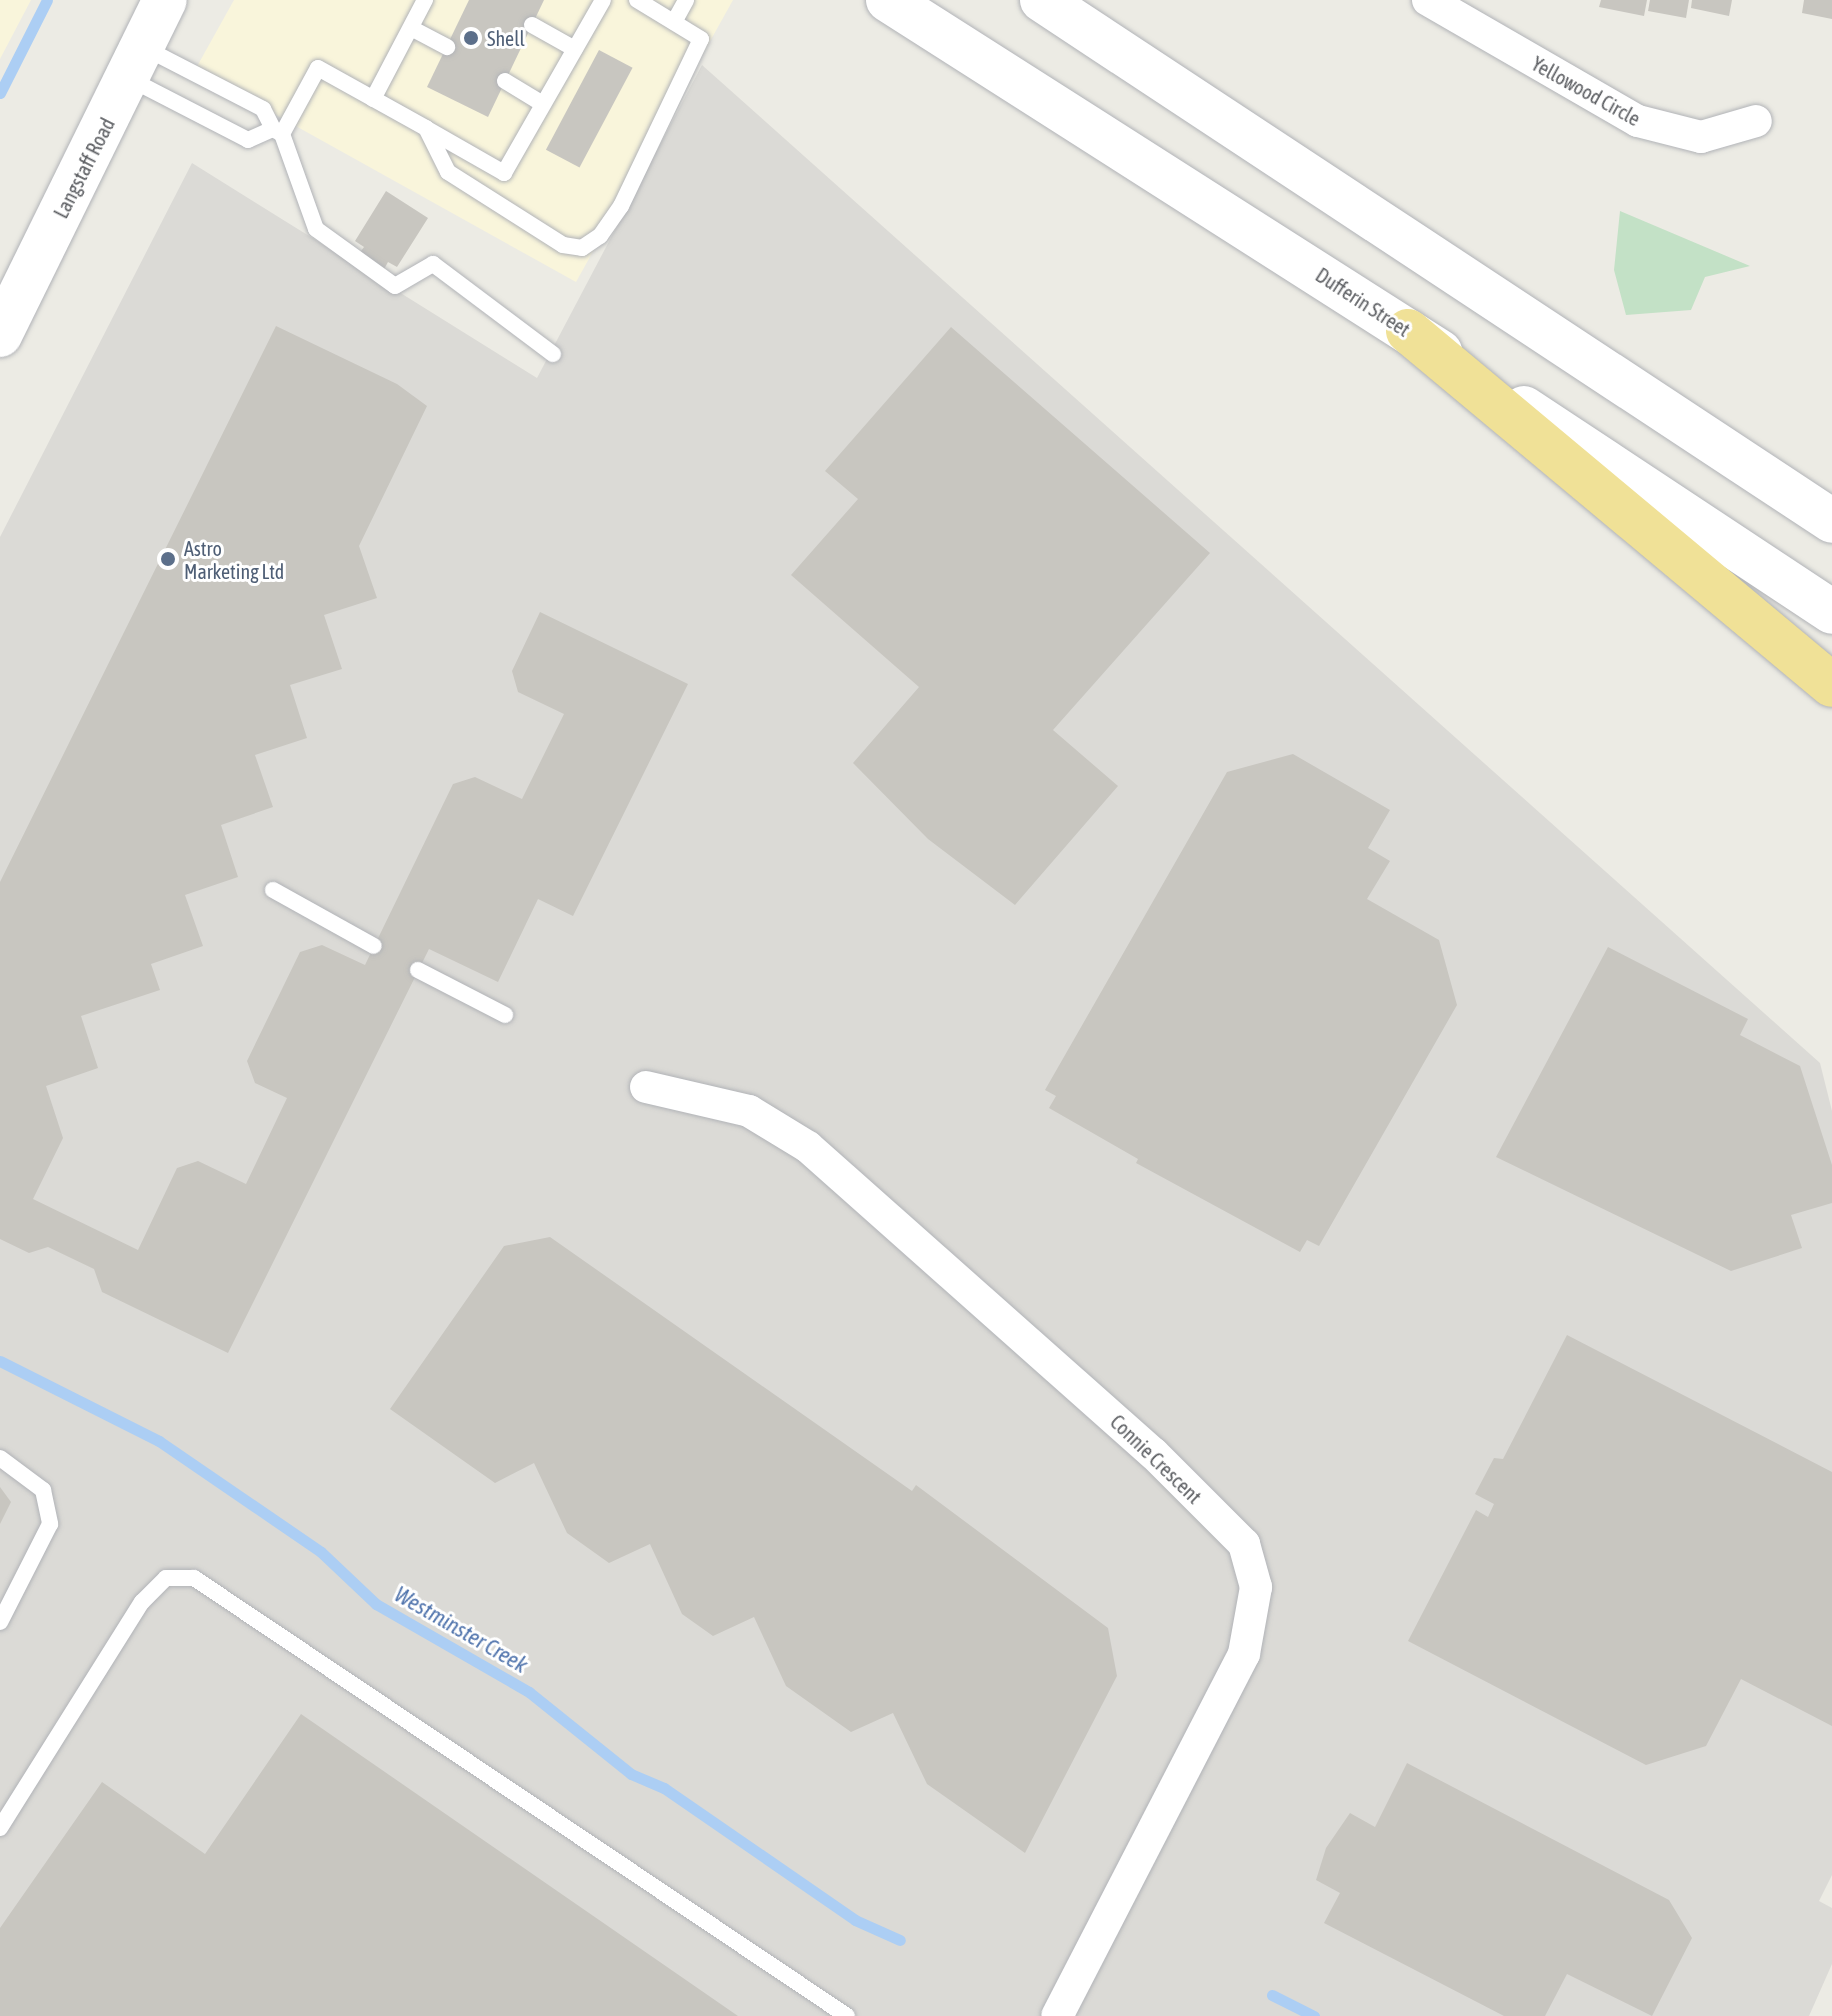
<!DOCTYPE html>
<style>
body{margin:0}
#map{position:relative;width:1832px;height:2016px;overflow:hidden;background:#ecebe4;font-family:"Asap Condensed",sans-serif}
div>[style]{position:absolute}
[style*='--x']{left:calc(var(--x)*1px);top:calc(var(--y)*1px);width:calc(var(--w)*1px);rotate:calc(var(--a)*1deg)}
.commercial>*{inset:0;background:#f9f5db}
.industrial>*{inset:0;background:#dbdad6}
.green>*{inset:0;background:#c3e1c6}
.stream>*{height:11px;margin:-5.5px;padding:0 5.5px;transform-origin:5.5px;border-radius:5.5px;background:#accef4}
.building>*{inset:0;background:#c8c6c0;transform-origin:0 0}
.roads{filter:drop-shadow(0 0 2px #b1b3b7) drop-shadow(0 0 2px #b1b3b7)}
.lane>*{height:16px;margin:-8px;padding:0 8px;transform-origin:8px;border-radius:8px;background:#fff}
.street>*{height:32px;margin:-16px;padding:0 16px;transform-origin:16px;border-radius:16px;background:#fff}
.secondary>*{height:44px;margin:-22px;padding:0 22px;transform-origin:22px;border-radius:22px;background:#fff}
.highway>*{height:44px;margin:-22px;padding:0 22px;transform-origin:22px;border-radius:22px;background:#f0e197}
.dots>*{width:22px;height:22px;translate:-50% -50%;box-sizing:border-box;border:4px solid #fff;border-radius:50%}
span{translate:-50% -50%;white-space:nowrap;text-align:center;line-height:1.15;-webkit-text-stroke:6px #fff;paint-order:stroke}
.service-label{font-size:20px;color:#4e5e75}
.left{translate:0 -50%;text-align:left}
.street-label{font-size:20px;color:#5c5e62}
.water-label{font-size:22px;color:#4f73ac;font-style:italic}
</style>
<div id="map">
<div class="commercial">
<div style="clip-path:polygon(0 0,31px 0,0 59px)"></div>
<div style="clip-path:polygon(234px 0,733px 0,576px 282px,195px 70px)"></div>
</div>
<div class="industrial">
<div style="clip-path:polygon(702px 65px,1820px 1063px,1832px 1111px,1832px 1875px,1819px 1901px,1832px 1908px,1832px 1964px,1809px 2016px,0 2016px,0 537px,192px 163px,537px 378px)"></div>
</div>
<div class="green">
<div style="clip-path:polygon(1620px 211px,1750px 266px,1705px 277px,1691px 310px,1626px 315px,1614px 270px)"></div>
</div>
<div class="stream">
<div style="--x:0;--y:93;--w:104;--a:-63.2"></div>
<div style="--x:0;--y:1361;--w:178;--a:26.7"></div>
<div style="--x:159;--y:1441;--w:196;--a:34.4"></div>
<div style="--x:321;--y:1552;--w:76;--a:43.4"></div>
<div style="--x:376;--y:1604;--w:177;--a:29.9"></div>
<div style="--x:529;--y:1692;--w:131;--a:38.8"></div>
<div style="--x:631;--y:1774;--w:36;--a:23"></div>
<div style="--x:664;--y:1788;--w:232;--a:34.6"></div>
<div style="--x:855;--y:1920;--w:49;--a:24"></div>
<div style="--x:1272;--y:1995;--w:47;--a:26.6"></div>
</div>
<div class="building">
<div style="clip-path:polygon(469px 0,544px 0,488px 117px,427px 87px)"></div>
<div style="clip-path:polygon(1601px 0,1647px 0,1644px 16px,1599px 7px)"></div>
<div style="clip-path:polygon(1650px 0,1689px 0,1686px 18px,1648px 11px)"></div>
<div style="clip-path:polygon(1692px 0,1732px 0,1729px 16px,1691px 8px)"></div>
<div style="clip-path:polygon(1804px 0,1832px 0,1832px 19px,1802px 13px)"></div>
<div style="left:599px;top:50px;width:38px;height:113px;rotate:28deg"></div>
<div style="clip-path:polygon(386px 191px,428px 218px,397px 267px,388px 262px,383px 271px,358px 255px,364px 247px,355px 241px)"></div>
<div style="clip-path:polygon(276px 326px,397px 384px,427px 406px,359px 546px,377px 598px,324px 615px,342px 669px,290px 685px,307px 738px,255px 755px,273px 807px,221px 825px,238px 877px,185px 895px,203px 946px,151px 964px,160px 990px,81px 1016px,98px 1068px,46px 1086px,63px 1138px,33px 1199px,138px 1250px,177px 1168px,198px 1161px,246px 1184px,287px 1098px,255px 1083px,247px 1061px,300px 952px,322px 945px,365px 965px,453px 784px,475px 777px,522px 799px,564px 714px,518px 692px,512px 671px,540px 612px,688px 684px,573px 916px,538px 899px,498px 982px,429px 949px,228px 1353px,102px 1292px,94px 1269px,48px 1247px,29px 1253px,0 1239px,0 882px)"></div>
<div style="clip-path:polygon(951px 327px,1210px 553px,1053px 730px,1118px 786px,1015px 905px,928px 839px,853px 763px,919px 687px,791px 575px,858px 499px,825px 471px)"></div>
<div style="clip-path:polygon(1293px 754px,1390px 810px,1368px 848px,1390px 861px,1367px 899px,1439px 940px,1457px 1005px,1319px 1246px,1307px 1240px,1300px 1252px,1136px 1163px,1138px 1159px,1049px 1108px,1056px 1096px,1045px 1090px,1227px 772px)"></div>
<div style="clip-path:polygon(1608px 947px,1748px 1019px,1740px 1035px,1800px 1066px,1832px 1165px,1832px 1203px,1791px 1215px,1802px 1248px,1731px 1271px,1496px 1157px)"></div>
<div style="clip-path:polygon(550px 1237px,912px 1491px,916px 1485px,1108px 1628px,1117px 1676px,1025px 1853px,927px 1784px,893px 1713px,851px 1732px,786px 1686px,754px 1617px,713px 1636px,682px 1614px,650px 1544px,609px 1563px,567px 1533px,534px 1463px,495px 1483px,390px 1409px,504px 1246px)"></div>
<div style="clip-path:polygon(1567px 1335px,1832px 1472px,1832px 1726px,1741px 1679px,1706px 1746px,1646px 1765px,1408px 1641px,1476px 1510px,1488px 1517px,1494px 1504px,1475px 1494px,1494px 1458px,1503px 1459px)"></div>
<div style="clip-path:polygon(0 1487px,11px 1502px,0 1524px)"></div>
<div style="clip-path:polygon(301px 1714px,738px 2016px,0 2016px,0 1928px,102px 1782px,205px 1854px)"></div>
<div style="clip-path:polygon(1407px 1763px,1669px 1900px,1692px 1938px,1652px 2016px,1567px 1974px,1545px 2016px,1504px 2016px,1324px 1923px,1340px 1893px,1316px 1880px,1326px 1848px,1350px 1813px,1375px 1827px)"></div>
</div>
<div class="roads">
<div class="lane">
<div style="--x:674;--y:22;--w:25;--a:-61"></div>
<div style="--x:532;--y:25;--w:49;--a:29.2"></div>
<div style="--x:411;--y:28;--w:41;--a:27.8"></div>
<div style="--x:145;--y:48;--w:133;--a:27.3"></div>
<div style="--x:263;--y:109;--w:22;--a:63"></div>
<div style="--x:273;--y:129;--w:10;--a:29"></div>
<div style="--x:282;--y:134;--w:101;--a:70.3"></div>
<div style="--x:316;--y:229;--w:97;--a:35.8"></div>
<div style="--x:395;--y:286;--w:44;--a:-30.1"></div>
<div style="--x:433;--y:264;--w:150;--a:36.9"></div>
<div style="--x:130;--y:79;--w:133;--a:27.3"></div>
<div style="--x:248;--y:140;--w:27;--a:-24"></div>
<div style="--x:505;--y:81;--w:44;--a:31.2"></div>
<div style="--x:373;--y:99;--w:112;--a:-62.3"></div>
<div style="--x:427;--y:129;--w:89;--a:29.7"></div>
<div style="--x:504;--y:173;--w:199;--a:-60.2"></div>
<div style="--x:282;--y:134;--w:75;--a:-61.4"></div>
<div style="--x:318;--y:68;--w:124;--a:29.1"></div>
<div style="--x:426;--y:128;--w:49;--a:63.4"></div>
<div style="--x:448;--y:172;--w:136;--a:32.4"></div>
<div style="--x:563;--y:245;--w:19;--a:9"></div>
<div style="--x:582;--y:248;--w:22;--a:-34"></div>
<div style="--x:600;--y:236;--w:37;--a:-55"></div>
<div style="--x:621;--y:206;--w:185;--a:-64.4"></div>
<div style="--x:701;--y:39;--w:75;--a:-148.6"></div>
<div style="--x:273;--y:890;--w:115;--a:29"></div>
<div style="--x:418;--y:970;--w:98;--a:27.3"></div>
<div style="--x:0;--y:1458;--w:54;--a:36.7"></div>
<div style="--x:43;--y:1490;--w:35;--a:78"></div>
<div style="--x:50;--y:1524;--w:110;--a:117"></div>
<div style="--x:0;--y:1828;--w:267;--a:-57.9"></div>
<div style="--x:142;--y:1602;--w:34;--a:-45"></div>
<div style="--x:166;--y:1578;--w:28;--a:0"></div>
<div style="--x:194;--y:1578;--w:786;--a:33.85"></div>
</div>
<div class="street">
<div style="--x:1428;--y:0;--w:242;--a:30"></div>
<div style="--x:1638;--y:121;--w:65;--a:14.3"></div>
<div style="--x:1701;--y:137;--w:57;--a:-16.2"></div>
<div style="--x:646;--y:1087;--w:106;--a:13.1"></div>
<div style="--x:749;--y:1111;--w:69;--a:31.4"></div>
<div style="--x:808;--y:1147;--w:461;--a:41.6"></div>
<div style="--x:1153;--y:1453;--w:129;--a:45"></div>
<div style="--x:1244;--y:1544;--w:45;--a:74.4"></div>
<div style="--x:1256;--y:1587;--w:68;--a:100.2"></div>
<div style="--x:1244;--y:1654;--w:407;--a:117.3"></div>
</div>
<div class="secondary">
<div style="--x:888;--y:0;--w:655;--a:32.52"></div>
<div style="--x:1042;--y:0;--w:946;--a:33.4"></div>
<div style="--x:0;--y:335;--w:373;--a:-63.8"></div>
<div style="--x:1524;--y:408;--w:369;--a:33.5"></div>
</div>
<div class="highway">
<div style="--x:1408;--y:331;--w:552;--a:39.86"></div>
</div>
</div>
<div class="dots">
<div style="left:471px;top:38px;background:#5c6f8a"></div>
<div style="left:168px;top:559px;background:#5c6f8a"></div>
</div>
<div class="service-label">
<span class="left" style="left:487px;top:38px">Shell</span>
<span class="left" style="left:184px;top:560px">Astro<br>Marketing Ltd</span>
</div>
<div class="street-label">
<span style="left:1586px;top:91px;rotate:29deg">Yellowood Circle</span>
<span style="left:84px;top:168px;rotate:-63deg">Langstaff Road</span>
<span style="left:1363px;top:302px;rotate:33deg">Dufferin Street</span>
<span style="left:1156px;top:1459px;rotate:44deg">Connie Crescent</span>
</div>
<div class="water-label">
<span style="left:461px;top:1630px;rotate:30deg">Westminster Creek</span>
</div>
</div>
